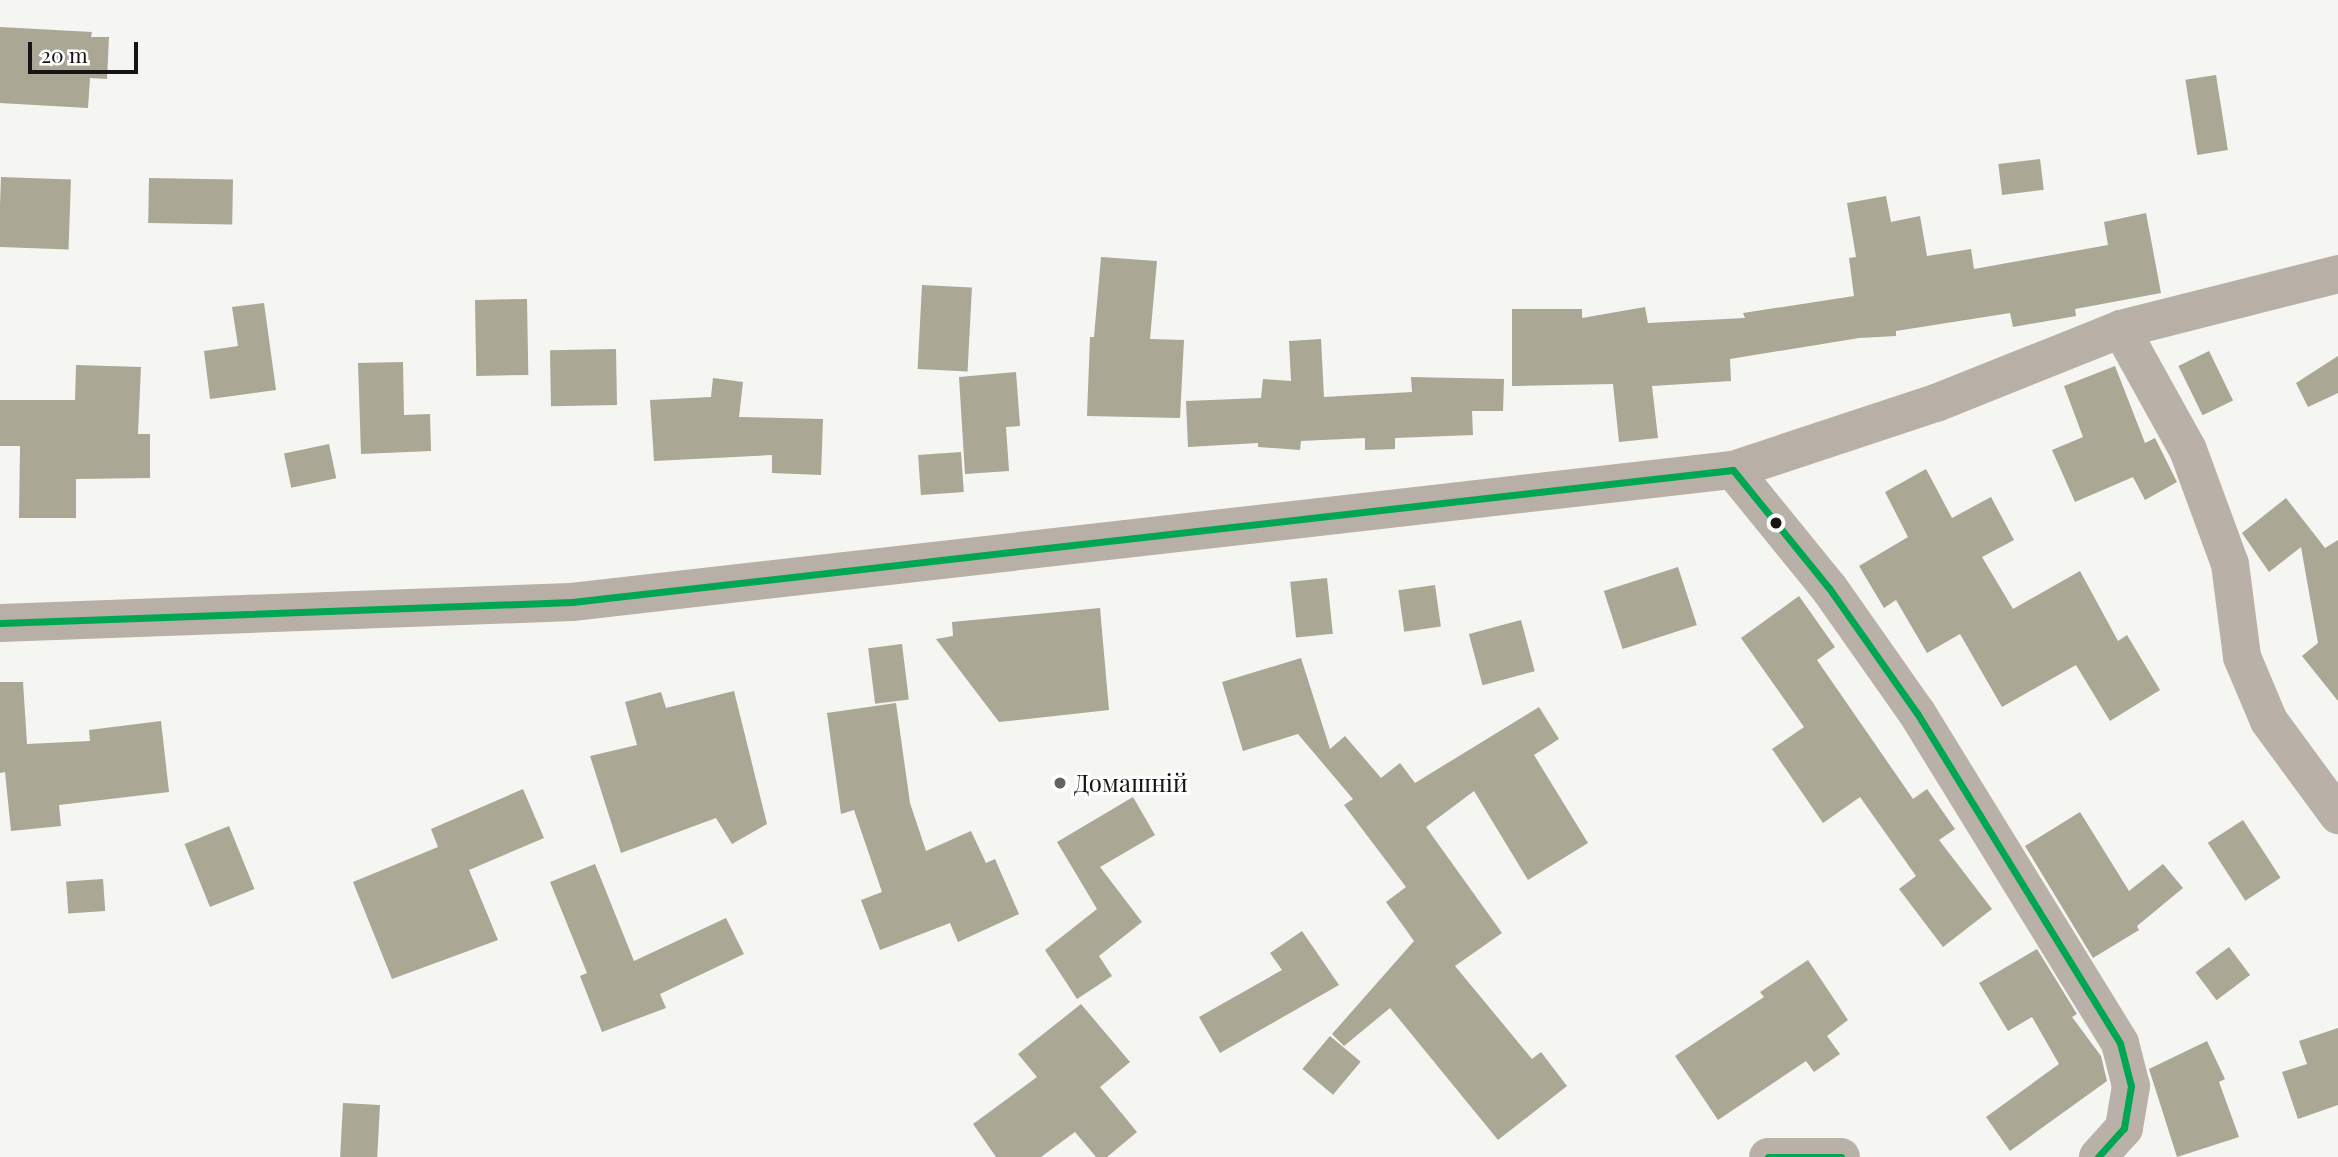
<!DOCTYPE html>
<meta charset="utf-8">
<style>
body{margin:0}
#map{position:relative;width:2338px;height:1157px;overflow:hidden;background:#f5f5f1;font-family:"Playfair Display",serif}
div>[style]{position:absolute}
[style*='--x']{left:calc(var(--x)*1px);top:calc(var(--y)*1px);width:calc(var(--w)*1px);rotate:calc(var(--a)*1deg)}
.building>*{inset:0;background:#aaa794;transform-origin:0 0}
.street>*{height:38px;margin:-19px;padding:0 19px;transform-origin:19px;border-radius:19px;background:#b9b1a8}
.secondary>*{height:38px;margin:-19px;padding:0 19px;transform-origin:19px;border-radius:19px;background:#b8afa6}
.bus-1>*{height:7px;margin:-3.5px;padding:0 3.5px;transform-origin:3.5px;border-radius:3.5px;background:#00a651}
.dots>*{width:19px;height:19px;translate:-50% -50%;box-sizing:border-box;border:4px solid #fff;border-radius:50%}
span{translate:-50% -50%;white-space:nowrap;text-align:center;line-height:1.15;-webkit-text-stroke:6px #fff;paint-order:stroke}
.poi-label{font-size:24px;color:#161513}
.left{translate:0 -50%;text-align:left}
.scale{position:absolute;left:28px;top:42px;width:110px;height:32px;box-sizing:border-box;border:4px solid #161513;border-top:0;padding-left:9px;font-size:21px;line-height:24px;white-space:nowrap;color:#161513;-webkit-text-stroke:5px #fff;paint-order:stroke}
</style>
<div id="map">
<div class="building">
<div style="clip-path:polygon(0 27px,92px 32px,91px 37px,109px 37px,107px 79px,90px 78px,88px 108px,0 103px)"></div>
<div style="left:2216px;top:75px;width:76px;height:31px;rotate:81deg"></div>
<div style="left:2040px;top:159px;width:31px;height:42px;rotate:83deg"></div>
<div style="left:1px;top:177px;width:70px;height:70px;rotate:2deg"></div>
<div style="left:149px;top:178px;width:84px;height:45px;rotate:1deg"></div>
<div style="clip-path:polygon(1886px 196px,1891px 222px,1920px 216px,1927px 256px,1971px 249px,1974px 269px,2108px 245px,2104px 222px,2146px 213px,2161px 293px,2075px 309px,2076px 316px,2013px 327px,2010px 313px,1896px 331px,1896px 336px,1859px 338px,1730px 359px,1731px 381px,1652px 386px,1658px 438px,1619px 442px,1613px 384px,1512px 386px,1512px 309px,1582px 309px,1582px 318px,1645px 307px,1648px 323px,1745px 318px,1743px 313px,1854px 296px,1849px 258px,1856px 257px,1847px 203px)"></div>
<div style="clip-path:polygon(1101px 257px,1157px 261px,1150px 339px,1184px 340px,1180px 418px,1087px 416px,1090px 337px,1094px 337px)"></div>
<div style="left:922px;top:285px;width:50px;height:84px;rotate:3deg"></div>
<div style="left:527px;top:299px;width:76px;height:52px;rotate:89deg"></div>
<div style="clip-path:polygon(264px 303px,276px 390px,210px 399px,204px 351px,238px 346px,232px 307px)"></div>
<div style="clip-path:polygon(1321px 339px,1324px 397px,1412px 392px,1411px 377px,1504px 379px,1503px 411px,1472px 411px,1473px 435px,1395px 438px,1395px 449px,1365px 450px,1365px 438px,1301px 441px,1300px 450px,1258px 447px,1258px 443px,1188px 447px,1186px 401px,1261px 398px,1263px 379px,1291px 381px,1289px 341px)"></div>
<div style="left:616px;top:349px;width:56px;height:66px;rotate:89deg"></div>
<div style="left:2209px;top:351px;width:55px;height:34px;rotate:64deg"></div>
<div style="clip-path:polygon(2338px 356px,2338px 393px,2308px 407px,2296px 383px)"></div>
<div style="clip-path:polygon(403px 362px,404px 415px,430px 414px,431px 451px,361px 454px,358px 363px)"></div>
<div style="clip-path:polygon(76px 365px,141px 367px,138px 434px,150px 434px,150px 478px,76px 479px,76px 518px,19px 518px,20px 446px,0 446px,0 400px,75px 400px)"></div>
<div style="clip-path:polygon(2115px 366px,2145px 443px,2155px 438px,2177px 482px,2145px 500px,2133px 477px,2075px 502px,2052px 450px,2083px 437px,2064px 386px)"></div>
<div style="clip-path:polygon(1016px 372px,1020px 426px,1006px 427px,1009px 471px,965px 474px,959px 377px)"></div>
<div style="clip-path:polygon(713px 378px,743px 382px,739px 417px,823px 419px,821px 475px,772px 473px,772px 455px,654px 461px,650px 400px,711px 397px)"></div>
<div style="left:329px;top:444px;width:35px;height:46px;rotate:78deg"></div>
<div style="left:961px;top:452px;width:40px;height:43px;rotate:86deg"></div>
<div style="clip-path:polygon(1926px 469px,1952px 518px,1991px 497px,2014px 540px,1982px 557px,2013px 609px,2080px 571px,2118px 641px,2127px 635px,2160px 690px,2110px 721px,2076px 665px,2002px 707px,1960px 634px,1927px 653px,1896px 600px,1884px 608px,1859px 566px,1908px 537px,1885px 492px)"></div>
<div style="clip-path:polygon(2286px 498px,2325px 548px,2338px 540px,2338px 701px,2302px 656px,2318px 643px,2301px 547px,2269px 572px,2242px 533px)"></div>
<div style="left:1678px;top:567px;width:61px;height:78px;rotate:72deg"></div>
<div style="left:1327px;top:578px;width:56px;height:37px;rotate:84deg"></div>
<div style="left:1435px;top:585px;width:42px;height:37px;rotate:82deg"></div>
<div style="clip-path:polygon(1799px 596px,1835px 647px,1817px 660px,1913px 799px,1927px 789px,1955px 829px,1939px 840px,1992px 909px,1943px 947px,1899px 889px,1916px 876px,1860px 797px,1823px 823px,1772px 749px,1804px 727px,1741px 638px)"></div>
<div style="clip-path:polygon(1100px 608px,1109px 710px,999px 722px,936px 639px,953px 636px,952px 622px)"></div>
<div style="left:1521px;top:620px;width:53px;height:54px;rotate:75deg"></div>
<div style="left:902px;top:644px;width:56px;height:34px;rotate:83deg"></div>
<div style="clip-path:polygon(1301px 658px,1330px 749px,1345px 736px,1381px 778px,1400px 763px,1415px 783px,1539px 707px,1559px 739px,1534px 755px,1588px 843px,1528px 880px,1474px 791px,1426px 827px,1502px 933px,1455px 966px,1532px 1059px,1541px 1052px,1567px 1086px,1498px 1140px,1390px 1008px,1344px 1046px,1332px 1034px,1414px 941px,1386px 902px,1406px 887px,1344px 805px,1353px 799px,1298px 734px,1243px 751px,1222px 682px)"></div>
<div style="clip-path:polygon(0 682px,23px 682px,27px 744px,90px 741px,89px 730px,161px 721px,169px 792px,59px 805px,61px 826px,11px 831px,5px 772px,0 773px)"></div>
<div style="clip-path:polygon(734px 691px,767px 824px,732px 844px,716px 818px,621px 853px,590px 756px,637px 745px,625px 702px,661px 692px,666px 708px)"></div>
<div style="clip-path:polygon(896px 703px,910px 803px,926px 851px,971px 831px,986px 863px,995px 859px,1019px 914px,958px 942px,950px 923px,880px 950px,861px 900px,882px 892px,854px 810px,841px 814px,827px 713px)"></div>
<div style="clip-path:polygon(523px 789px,544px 838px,469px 870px,498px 940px,392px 979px,353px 882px,438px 847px,431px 829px)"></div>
<div style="clip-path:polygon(1133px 797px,1155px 835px,1100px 867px,1142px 922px,1099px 956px,1112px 976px,1077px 999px,1045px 950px,1097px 909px,1057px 842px)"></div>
<div style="clip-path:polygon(2080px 812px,2129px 891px,2163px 864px,2183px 888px,2137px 926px,2139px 930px,2093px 958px,2025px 846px)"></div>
<div style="left:2243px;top:820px;width:69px;height:42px;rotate:57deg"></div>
<div style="left:229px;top:826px;width:68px;height:48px;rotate:68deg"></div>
<div style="clip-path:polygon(595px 864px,634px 961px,726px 918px,744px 954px,660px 994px,666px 1008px,602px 1032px,580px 976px,587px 973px,550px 882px)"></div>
<div style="left:103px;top:879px;width:32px;height:37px;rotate:86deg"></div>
<div style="clip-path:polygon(1302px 931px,1339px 985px,1220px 1053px,1199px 1017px,1282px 970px,1270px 953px)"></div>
<div style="left:2229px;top:947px;width:35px;height:42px;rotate:53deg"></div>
<div style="clip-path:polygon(2037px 949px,2077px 1014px,2072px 1017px,2101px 1056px,2107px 1081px,2010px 1151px,1986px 1117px,2059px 1064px,2032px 1017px,2008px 1031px,1979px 983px)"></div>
<div style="clip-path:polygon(1808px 960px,1848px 1020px,1827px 1036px,1840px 1054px,1814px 1072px,1806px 1061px,1718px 1120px,1675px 1056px,1764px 997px,1760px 992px)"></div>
<div style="clip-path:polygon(1081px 1004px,1130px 1062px,1100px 1087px,1137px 1132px,1107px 1157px,1096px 1157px,1075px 1132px,1041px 1157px,996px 1157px,973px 1124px,1037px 1077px,1018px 1054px)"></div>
<div style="clip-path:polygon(2338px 1028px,2338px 1105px,2298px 1119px,2282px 1072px,2307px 1064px,2299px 1041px)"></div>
<div style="left:1330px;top:1036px;width:40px;height:43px;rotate:40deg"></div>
<div style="clip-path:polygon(2207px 1041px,2225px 1079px,2219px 1082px,2239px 1137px,2177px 1157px,2149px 1069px)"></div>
<div style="left:343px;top:1103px;width:37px;height:54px;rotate:3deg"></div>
</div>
<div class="street">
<div style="--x:2121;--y:329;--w:138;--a:61"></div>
<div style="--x:2188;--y:450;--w:121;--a:69.8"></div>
<div style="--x:2230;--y:564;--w:94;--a:82.6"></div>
<div style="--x:2242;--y:657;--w:69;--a:67.1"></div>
<div style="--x:2269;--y:721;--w:117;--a:53.7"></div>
<div style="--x:1733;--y:470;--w:152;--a:50.9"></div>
<div style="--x:1829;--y:588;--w:153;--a:54.9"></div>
<div style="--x:1917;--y:713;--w:387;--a:58.4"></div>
<div style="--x:2120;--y:1043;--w:44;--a:75.7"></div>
<div style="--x:2131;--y:1086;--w:43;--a:99.5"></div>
<div style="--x:2124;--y:1128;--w:39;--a:132"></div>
<div style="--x:1768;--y:1157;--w:73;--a:0"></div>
</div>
<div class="secondary">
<div style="--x:0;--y:623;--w:572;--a:-2.1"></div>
<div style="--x:572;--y:602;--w:1168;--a:-6.49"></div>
<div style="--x:1733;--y:470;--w:214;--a:-18.3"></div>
<div style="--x:1936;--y:403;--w:199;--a:-21.8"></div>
<div style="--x:2121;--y:329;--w:224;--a:-14.2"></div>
</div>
<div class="bus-1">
<div style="--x:0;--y:623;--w:572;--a:-2.1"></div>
<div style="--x:572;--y:602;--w:1168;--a:-6.49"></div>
<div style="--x:1733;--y:470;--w:152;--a:50.9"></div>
<div style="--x:1829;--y:588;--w:153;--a:54.9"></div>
<div style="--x:1917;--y:713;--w:387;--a:58.4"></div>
<div style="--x:2120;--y:1043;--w:44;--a:75.7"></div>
<div style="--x:2131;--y:1086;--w:43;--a:99.5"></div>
<div style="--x:2124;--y:1128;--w:39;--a:132"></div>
<div style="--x:1768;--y:1157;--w:73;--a:0"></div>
</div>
<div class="dots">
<div style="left:1776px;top:523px;background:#161513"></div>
<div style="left:1060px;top:783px;background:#646361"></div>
</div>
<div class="poi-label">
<span class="left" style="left:1074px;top:783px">Домашній</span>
</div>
<div class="scale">20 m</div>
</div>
